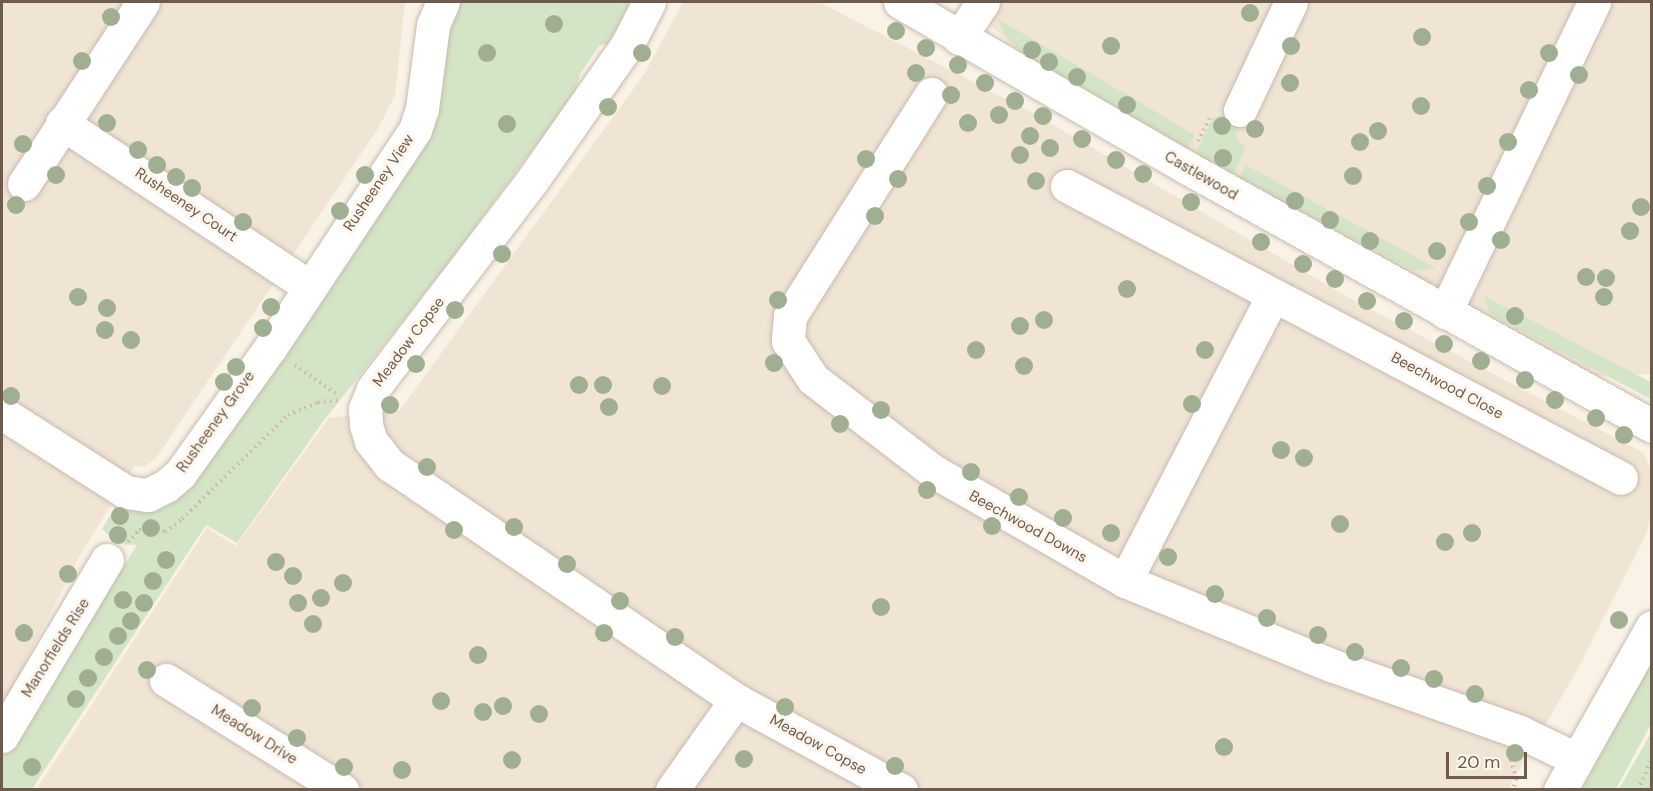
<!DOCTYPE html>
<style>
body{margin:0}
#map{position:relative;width:1653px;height:791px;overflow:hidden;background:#f9f2e6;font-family:"DM Sans",sans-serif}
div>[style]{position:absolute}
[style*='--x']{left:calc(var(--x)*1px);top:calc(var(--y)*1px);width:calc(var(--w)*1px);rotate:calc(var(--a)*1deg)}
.residential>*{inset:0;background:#f0e4d5}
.green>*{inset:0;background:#d3e5c6}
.path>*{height:4px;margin-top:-2px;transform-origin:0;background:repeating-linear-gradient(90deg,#d0b5a5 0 1.5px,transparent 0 6px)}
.roads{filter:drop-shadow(0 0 2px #c9baae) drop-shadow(0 0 2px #c9baae)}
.street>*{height:33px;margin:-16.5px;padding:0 16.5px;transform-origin:16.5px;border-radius:16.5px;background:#fff}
.secondary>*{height:33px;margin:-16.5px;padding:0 16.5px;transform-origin:16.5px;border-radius:16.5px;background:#fff}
.trees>*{width:18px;height:18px;margin:-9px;border-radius:50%;background:#a0af91}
span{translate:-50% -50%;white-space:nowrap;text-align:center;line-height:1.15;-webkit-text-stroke:6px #fdf6ec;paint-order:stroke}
.street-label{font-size:15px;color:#6f5a4e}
.frame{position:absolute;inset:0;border:3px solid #6f5a4e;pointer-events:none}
.scale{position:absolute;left:1446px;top:752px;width:81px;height:27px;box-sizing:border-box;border:3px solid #6f5a4e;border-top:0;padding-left:8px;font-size:18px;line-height:21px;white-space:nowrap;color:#6f5a4e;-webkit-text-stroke:4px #fdf6ec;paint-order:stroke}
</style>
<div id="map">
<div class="residential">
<div style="clip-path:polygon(2px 2px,405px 2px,395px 95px,379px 127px,156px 458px,144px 467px,135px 465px,78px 559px,2px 709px)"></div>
<div style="clip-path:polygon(683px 2px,819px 2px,1033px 113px,1353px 300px,1644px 453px,1651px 471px,1651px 516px,1647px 532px,1580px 665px,1508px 789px,36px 790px,207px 528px,236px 546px,329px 418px,400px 410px,645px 73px)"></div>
<div style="clip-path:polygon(966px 2px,1651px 2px,1651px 374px,1535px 380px,1124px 152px)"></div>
</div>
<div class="green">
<div style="clip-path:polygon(456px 2px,630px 2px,609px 43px,599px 46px,580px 74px,575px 93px,443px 270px,325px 419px,237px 543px,206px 525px,32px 789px,2px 789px,2px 757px,137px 545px,117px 544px,102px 529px,117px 504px,144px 511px,167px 506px,177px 498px,442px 52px)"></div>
<div style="clip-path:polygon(998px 19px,1195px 135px,1188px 149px,1026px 56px,1004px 34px)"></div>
<div style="clip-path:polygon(1221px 115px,1235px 116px,1237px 139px,1246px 148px,1233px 175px,1196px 153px,1212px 119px)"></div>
<div style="clip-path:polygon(1246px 165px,1436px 268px,1414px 271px,1239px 178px)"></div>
<div style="clip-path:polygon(1484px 296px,1651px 382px,1651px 399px,1499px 319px,1489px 311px)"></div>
<div style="clip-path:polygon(1651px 661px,1651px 724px,1616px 789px,1581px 790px)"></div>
<div style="clip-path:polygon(1651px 733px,1651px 789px,1619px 789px)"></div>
</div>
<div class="path">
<div style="--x:1198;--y:141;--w:29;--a:-63"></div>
<div style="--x:295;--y:365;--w:52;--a:34.9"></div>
<div style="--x:128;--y:542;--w:16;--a:-47"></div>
<div style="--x:139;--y:530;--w:26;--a:4"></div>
<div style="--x:165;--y:532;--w:21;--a:-37"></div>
<div style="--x:182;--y:519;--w:148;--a:-44.5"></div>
<div style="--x:288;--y:415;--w:33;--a:-23"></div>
<div style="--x:318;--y:402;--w:20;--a:-6"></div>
<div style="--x:1511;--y:760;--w:20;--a:75"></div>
<div style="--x:1516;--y:779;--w:11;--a:105"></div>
<div style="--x:1638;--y:790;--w:35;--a:-66"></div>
</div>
<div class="roads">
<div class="street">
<div style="--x:649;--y:2;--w:48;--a:117.1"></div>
<div style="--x:627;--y:45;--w:167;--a:125"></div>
<div style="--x:531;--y:182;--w:260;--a:127.4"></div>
<div style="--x:373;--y:389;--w:22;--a:112"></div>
<div style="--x:365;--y:409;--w:16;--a:86"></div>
<div style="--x:366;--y:425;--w:17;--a:73"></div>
<div style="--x:371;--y:441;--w:31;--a:52"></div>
<div style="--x:390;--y:465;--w:418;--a:34.2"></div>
<div style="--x:736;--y:700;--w:188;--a:28.6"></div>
<div style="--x:900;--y:2;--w:328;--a:30"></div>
<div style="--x:1184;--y:166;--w:535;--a:29.05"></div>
<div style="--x:959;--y:38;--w:43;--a:-56.3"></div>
<div style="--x:931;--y:94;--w:263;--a:122.4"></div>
<div style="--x:790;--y:316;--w:25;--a:95"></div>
<div style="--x:788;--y:341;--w:45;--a:56.7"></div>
<div style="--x:813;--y:379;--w:151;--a:37.5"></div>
<div style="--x:933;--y:471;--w:221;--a:29.8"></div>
<div style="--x:1125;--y:581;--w:222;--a:22.2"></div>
<div style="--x:1331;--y:665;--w:201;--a:19.5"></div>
<div style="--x:1520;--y:732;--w:62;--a:25.7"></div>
<div style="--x:1240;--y:110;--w:119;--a:-64.7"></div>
<div style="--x:62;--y:123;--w:297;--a:33.5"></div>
<div style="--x:24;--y:184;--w:217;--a:-56.8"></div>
<div style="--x:1067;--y:186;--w:626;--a:27.79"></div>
<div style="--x:1445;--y:312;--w:344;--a:-64.3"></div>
<div style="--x:2;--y:413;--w:147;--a:32.5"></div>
<div style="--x:126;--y:492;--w:22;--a:8"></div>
<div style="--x:148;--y:495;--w:20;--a:-27"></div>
<div style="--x:166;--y:486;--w:18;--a:-41"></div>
<div style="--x:180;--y:474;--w:155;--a:-54.5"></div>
<div style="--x:270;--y:348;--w:262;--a:-56.4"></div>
<div style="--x:415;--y:130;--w:22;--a:-72"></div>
<div style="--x:422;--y:109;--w:85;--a:-82.5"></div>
<div style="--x:433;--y:25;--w:25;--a:-67"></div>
<div style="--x:1125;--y:581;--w:322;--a:-62.6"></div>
<div style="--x:166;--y:680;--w:208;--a:32"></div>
<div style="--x:2;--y:736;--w:205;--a:-59.2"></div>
<div style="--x:672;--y:790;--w:110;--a:-54.6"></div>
</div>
<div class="secondary">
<div style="--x:1560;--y:790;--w:187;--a:-60.6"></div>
</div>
</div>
<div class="trees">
<div style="left:1250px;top:13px"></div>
<div style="left:111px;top:17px"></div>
<div style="left:554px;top:24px"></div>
<div style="left:896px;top:31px"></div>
<div style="left:1422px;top:37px"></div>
<div style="left:1111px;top:46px"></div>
<div style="left:1291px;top:46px"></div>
<div style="left:926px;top:48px"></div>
<div style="left:1032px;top:50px"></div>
<div style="left:487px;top:53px"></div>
<div style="left:642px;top:53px"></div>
<div style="left:1549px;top:53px"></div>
<div style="left:82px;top:61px"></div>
<div style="left:1049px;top:62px"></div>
<div style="left:958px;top:65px"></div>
<div style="left:916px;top:73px"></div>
<div style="left:1579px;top:75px"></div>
<div style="left:1077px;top:77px"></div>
<div style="left:985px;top:83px"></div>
<div style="left:1290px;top:83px"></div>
<div style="left:1529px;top:90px"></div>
<div style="left:951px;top:95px"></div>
<div style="left:1015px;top:101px"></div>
<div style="left:1127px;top:105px"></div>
<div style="left:1421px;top:106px"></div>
<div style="left:608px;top:107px"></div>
<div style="left:999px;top:115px"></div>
<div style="left:1043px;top:116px"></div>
<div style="left:107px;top:123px"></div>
<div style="left:968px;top:123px"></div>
<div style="left:507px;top:124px"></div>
<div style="left:1222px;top:126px"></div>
<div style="left:1255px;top:129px"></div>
<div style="left:1378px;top:131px"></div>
<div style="left:1030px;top:136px"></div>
<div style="left:1082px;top:139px"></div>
<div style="left:1360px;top:142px"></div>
<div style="left:1508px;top:142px"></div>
<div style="left:23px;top:144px"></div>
<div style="left:1050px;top:148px"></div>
<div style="left:138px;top:150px"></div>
<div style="left:1020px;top:155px"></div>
<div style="left:1223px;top:158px"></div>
<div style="left:866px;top:159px"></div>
<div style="left:1116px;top:160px"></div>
<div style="left:157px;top:165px"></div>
<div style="left:1143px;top:174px"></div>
<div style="left:56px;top:175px"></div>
<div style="left:365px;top:175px"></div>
<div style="left:1353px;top:176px"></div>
<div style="left:176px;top:177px"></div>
<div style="left:898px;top:179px"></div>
<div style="left:1036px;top:181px"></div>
<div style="left:1487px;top:186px"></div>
<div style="left:192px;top:188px"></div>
<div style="left:1295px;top:201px"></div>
<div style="left:1191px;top:202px"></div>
<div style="left:16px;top:205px"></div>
<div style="left:1641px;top:207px"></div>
<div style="left:340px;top:211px"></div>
<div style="left:875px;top:216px"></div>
<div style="left:1330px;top:220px"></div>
<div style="left:243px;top:222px"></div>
<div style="left:1469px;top:222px"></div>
<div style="left:1630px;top:231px"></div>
<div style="left:1501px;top:240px"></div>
<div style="left:1370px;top:241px"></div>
<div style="left:1261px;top:242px"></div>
<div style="left:1437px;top:251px"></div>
<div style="left:502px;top:254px"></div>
<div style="left:1303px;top:264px"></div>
<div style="left:1586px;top:277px"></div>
<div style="left:1606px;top:278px"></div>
<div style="left:1335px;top:279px"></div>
<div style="left:1127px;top:289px"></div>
<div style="left:78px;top:297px"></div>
<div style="left:1604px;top:297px"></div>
<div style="left:778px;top:300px"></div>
<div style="left:1367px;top:301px"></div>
<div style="left:271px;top:307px"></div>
<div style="left:107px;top:308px"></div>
<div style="left:455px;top:310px"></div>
<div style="left:1515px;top:316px"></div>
<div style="left:1044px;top:320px"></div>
<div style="left:1404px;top:321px"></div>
<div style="left:1020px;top:326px"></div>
<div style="left:263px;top:328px"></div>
<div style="left:105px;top:330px"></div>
<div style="left:131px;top:340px"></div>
<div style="left:1444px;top:344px"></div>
<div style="left:976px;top:350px"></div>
<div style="left:1205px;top:350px"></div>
<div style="left:1481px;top:361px"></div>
<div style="left:774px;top:363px"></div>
<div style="left:416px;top:364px"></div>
<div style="left:1024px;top:366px"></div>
<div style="left:236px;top:367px"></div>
<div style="left:1525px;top:380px"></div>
<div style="left:224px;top:382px"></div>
<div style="left:579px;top:385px"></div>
<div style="left:603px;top:385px"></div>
<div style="left:662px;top:386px"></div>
<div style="left:11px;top:396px"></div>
<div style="left:1555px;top:400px"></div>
<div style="left:1192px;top:404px"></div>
<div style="left:390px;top:405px"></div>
<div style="left:609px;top:407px"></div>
<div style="left:881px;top:410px"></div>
<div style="left:1596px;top:418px"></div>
<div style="left:840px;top:424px"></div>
<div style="left:1624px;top:435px"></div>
<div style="left:1281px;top:450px"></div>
<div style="left:1304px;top:458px"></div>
<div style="left:427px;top:467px"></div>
<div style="left:971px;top:472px"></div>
<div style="left:927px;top:490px"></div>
<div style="left:1019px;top:497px"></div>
<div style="left:120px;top:516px"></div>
<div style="left:1063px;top:518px"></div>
<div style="left:1340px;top:524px"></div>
<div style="left:992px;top:526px"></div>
<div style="left:514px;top:527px"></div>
<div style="left:151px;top:528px"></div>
<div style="left:454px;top:530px"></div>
<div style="left:1111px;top:533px"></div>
<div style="left:1472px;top:533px"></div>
<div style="left:118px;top:535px"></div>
<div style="left:1445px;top:542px"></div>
<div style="left:1168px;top:557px"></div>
<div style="left:166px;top:560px"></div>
<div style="left:276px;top:562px"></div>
<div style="left:567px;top:564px"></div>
<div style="left:68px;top:574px"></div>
<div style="left:293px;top:576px"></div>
<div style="left:153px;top:581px"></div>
<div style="left:343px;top:583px"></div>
<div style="left:1215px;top:594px"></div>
<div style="left:321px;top:598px"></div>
<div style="left:123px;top:600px"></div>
<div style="left:620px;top:601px"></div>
<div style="left:144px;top:603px"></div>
<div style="left:298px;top:603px"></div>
<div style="left:881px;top:607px"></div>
<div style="left:1267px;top:618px"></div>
<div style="left:1619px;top:620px"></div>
<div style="left:131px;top:621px"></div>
<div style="left:313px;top:624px"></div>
<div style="left:24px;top:633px"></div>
<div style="left:604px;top:633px"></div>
<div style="left:1318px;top:635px"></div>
<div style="left:118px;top:636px"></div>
<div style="left:675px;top:637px"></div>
<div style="left:1355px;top:652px"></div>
<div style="left:478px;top:655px"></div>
<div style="left:104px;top:657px"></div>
<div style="left:1401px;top:668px"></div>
<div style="left:147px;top:670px"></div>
<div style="left:88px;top:678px"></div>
<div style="left:1434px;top:679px"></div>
<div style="left:1475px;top:694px"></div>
<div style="left:76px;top:699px"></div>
<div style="left:441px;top:701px"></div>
<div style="left:503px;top:706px"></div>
<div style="left:785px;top:707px"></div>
<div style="left:252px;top:708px"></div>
<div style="left:483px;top:712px"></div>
<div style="left:539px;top:714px"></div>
<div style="left:297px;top:738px"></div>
<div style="left:1224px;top:747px"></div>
<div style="left:1515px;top:753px"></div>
<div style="left:744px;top:759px"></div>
<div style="left:512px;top:760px"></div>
<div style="left:895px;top:766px"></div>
<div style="left:32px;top:767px"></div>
<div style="left:344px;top:767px"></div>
<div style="left:402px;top:770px"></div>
</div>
<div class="street-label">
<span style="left:1201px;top:176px;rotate:30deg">Castlewood</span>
<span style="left:379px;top:183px;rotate:-56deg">Rusheeney View</span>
<span style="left:186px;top:205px;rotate:34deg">Rusheeney Court</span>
<span style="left:409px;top:342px;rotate:-53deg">Meadow Copse</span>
<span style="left:1447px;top:386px;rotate:28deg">Beechwood Close</span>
<span style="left:216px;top:422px;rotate:-54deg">Rusheeney Grove</span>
<span style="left:1028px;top:527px;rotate:29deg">Beechwood Downs</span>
<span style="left:56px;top:648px;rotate:-58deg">Manorfields Rise</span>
<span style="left:254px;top:735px;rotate:32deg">Meadow Drive</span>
<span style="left:818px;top:745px;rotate:29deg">Meadow Copse</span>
</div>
<div class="frame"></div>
<div class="scale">20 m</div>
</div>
